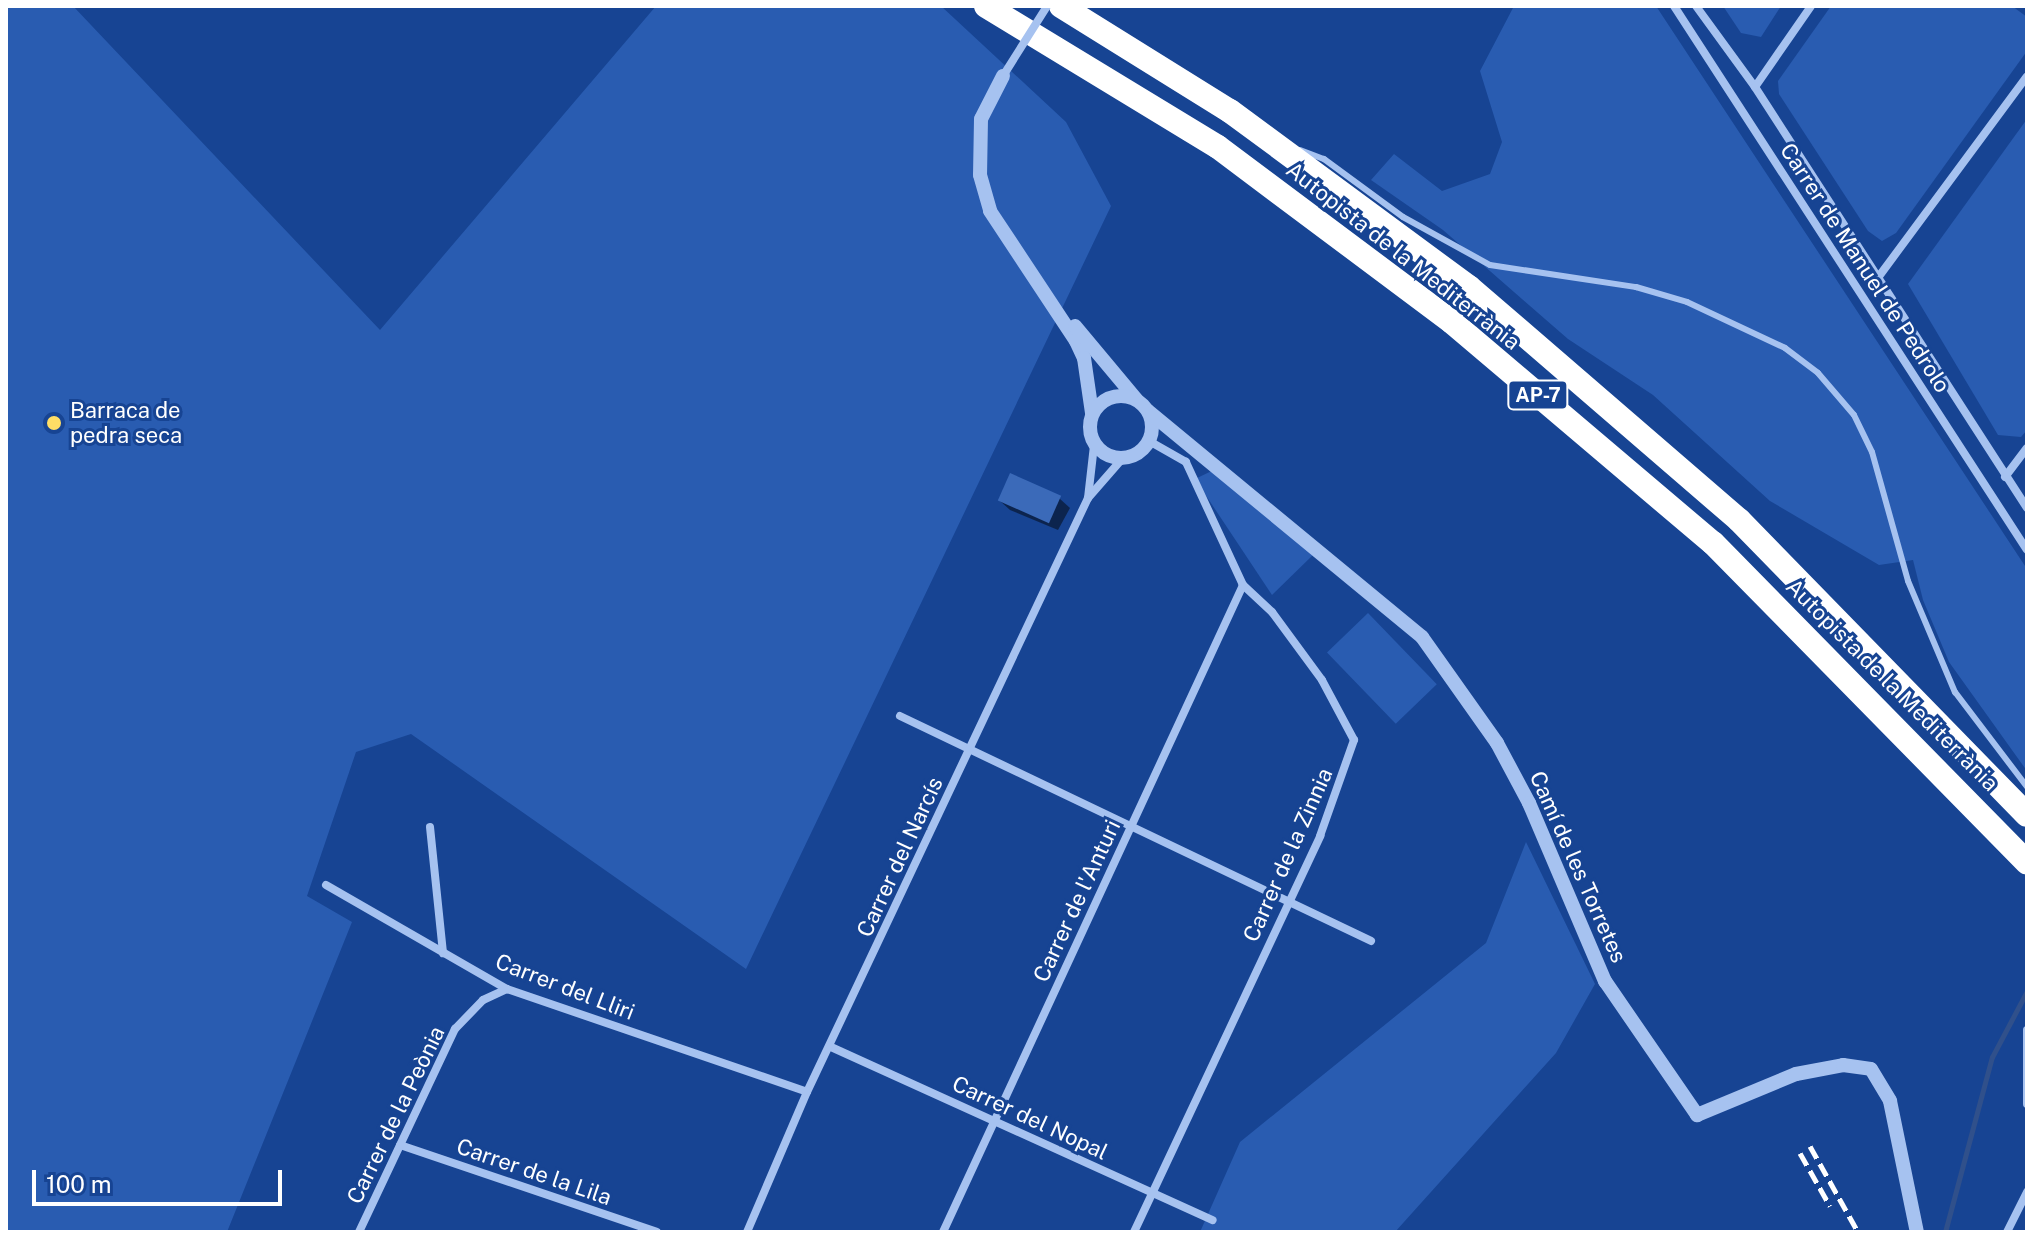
<!DOCTYPE html>
<meta charset="utf-8">
<style>
body{margin:0}
#map{position:relative;width:2033px;height:1238px;overflow:hidden;background:#174493;font-family:"Public Sans",sans-serif}
div>[style]{position:absolute}
[style*='--x']{left:calc(var(--x)*1px);top:calc(var(--y)*1px);width:calc(var(--w)*1px);rotate:calc(var(--a)*1deg)}
.green>*{inset:0;background:#295cb1;transform-origin:0 0}
.shadow>*{inset:0;background:#0007}
.stream>*{height:5px;margin:-2.5px;padding:0 2.5px;transform-origin:2.5px;border-radius:2.5px;background:#30508b}
.building>*{inset:0;background:#3b6ab9;transform-origin:0 0}
.service>*{height:6px;margin:-3px;padding:0 3px;transform-origin:3px;border-radius:3px;background:#a6c2f0}
.minor>*{height:8px;margin:-4px;padding:0 4px;transform-origin:4px;border-radius:4px;background:#a6c2f0}
.tertiary>*{height:14px;margin:-7px;padding:0 7px;transform-origin:7px;border-radius:7px;background:#a6c2f0}
.tertiary>.ring{margin:-7px;padding:0;box-sizing:content-box;background:none;border:14px solid #a6c2f0;border-radius:50%}
.motorway>*{height:24px;margin:-12px;padding:0 12px;transform-origin:12px;border-radius:12px;background:#fff}
.rail>*{height:5px;margin-top:-2.5px;transform-origin:0;background:repeating-linear-gradient(90deg,#fff 0 14px,transparent 0 20px)}
.minor-bridge>*{height:8px;margin:-4px;padding:0 4px;transform-origin:4px;border-radius:4px;background:#a6c2f0}
.dots>*{width:22px;height:22px;translate:-50% -50%;box-sizing:border-box;border:4px solid #174493;border-radius:50%}
span{translate:-50% -50%;white-space:nowrap;text-align:center;line-height:1.15;-webkit-text-stroke:6px #174493;paint-order:stroke}
.shield-label span{padding:2px 6px;background:#174493;border:2px solid;border-radius:6px;-webkit-text-stroke-width:0}
.shield-label{font-size:20px;color:#fff;font-weight:700}
.street-label{font-size:22px;color:#fff}
.poi-label{font-size:22px;color:#fff}
.left{translate:0 -50%;text-align:left}
.frame{position:absolute;inset:0;border:8px solid #fff;pointer-events:none}
.scale{position:absolute;left:32px;top:1170px;width:250px;height:36px;box-sizing:border-box;border:4px solid #fff;border-top:0;padding-left:10px;font-size:24px;line-height:28px;white-space:nowrap;color:#fff;-webkit-text-stroke:6px #174493;paint-order:stroke}
</style>
<div id="map">
<div class="green">
<div style="clip-path:polygon(6px 6px,73px 6px,380px 330px,656px 6px,941px 6px,1066px 122px,1111px 206px,746px 969px,411px 734px,356px 752px,307px 896px,352px 922px,227px 1232px,6px 1232px)"></div>
<div style="clip-path:polygon(1514px 6px,1656px 6px,2027px 569px,2027px 771px,1949px 662px,1923px 600px,1913px 560px,1879px 565px,1770px 501px,1653px 395px,1568px 339px,1443px 230px,1371px 180px,1394px 154px,1442px 191px,1490px 174px,1502px 142px,1480px 71px)"></div>
<div style="clip-path:polygon(1723px 6px,1781px 6px,1761px 37px,1741px 33px)"></div>
<div style="clip-path:polygon(1831px 6px,2012px 6px,2027px 17px,2027px 51px,1896px 233px,1882px 241px,1868px 231px,1779px 94px,1778px 81px)"></div>
<div style="clip-path:polygon(2027px 119px,2027px 430px,2021px 437px,1998px 435px,1908px 284px)"></div>
<div style="clip-path:polygon(1220px 467px,1315px 553px,1272px 595px,1195px 479px)"></div>
<div style="left:1368px;top:613px;width:99px;height:57px;rotate:46deg"></div>
<div style="clip-path:polygon(1526px 842px,1595px 984px,1556px 1053px,1395px 1232px,1200px 1232px,1240px 1142px,1486px 943px)"></div>
</div>
<div class="shadow">
<div style="clip-path:polygon(1059px 498px,1070px 508px,1058px 530px,1010px 510px,999px 500px)"></div>
</div>
<div class="stream">
<div style="--x:1945;--y:1232;--w:181;--a:-75"></div>
<div style="--x:1992;--y:1057;--w:75;--a:-62.1"></div>
</div>
<div class="building">
<div style="left:1010px;top:473px;width:56px;height:30px;rotate:24deg"></div>
</div>
<div class="service">
<div style="--x:1300;--y:150;--w:26;--a:21"></div>
<div style="--x:1324;--y:159;--w:98;--a:36.3"></div>
<div style="--x:1403;--y:217;--w:99;--a:28.9"></div>
<div style="--x:1490;--y:265;--w:148;--a:8.6"></div>
<div style="--x:1636;--y:287;--w:53;--a:16.4"></div>
<div style="--x:1687;--y:302;--w:108;--a:25.1"></div>
<div style="--x:1785;--y:348;--w:41;--a:37.1"></div>
<div style="--x:1818;--y:373;--w:55;--a:49.4"></div>
<div style="--x:1854;--y:415;--w:41;--a:64.1"></div>
<div style="--x:1872;--y:452;--w:134;--a:74.4"></div>
<div style="--x:1908;--y:581;--w:121;--a:67.1"></div>
<div style="--x:1955;--y:692;--w:119;--a:52.8"></div>
</div>
<div class="minor">
<div style="--x:1674;--y:6;--w:648;--a:57.02"></div>
<div style="--x:1696;--y:6;--w:100;--a:53.9"></div>
<div style="--x:1755;--y:87;--w:501;--a:57.13"></div>
<div style="--x:1755;--y:87;--w:98;--a:-55.3"></div>
<div style="--x:1877;--y:279;--w:252;--a:-53.5"></div>
<div style="--x:2005;--y:477;--w:36;--a:-53"></div>
<div style="--x:1088;--y:498;--w:52;--a:-48.9"></div>
<div style="--x:900;--y:716;--w:522;--a:25.53"></div>
<div style="--x:430;--y:827;--w:127;--a:84.1"></div>
<div style="--x:326;--y:885;--w:209;--a:29.9"></div>
<div style="--x:507;--y:989;--w:317;--a:18.9"></div>
<div style="--x:2027;--y:1030;--w:74;--a:90"></div>
<div style="--x:831;--y:1047;--w:419;--a:24.4"></div>
<div style="--x:400;--y:1145;--w:271;--a:18.7"></div>
<div style="--x:359;--y:1232;--w:225;--a:-64.7"></div>
<div style="--x:455;--y:1029;--w:40;--a:-46"></div>
<div style="--x:483;--y:1000;--w:26;--a:-25"></div>
<div style="--x:747;--y:1232;--w:152;--a:-66.8"></div>
<div style="--x:807;--y:1092;--w:657;--a:-64.68"></div>
<div style="--x:1088;--y:498;--w:53;--a:-83.5"></div>
<div style="--x:943;--y:1232;--w:713;--a:-65.12"></div>
<div style="--x:1134;--y:1232;--w:438;--a:-64.8"></div>
<div style="--x:1320;--y:836;--w:102;--a:-70.5"></div>
<div style="--x:1354;--y:740;--w:68;--a:-118.1"></div>
<div style="--x:1322;--y:680;--w:84;--a:-126.3"></div>
<div style="--x:1272;--y:612;--w:40;--a:-137"></div>
<div style="--x:1243;--y:585;--w:136;--a:-114.9"></div>
<div style="--x:1186;--y:462;--w:43;--a:-150.4"></div>
<div style="--x:2007;--y:1232;--w:45;--a:-63.4"></div>
</div>
<div class="tertiary">
<div style="--x:1003;--y:76;--w:48;--a:117.1"></div>
<div style="--x:981;--y:119;--w:56;--a:91"></div>
<div style="--x:980;--y:175;--w:37;--a:74"></div>
<div style="--x:990;--y:211;--w:156;--a:56.5"></div>
<div style="--x:1076;--y:341;--w:19;--a:65"></div>
<div style="--x:1084;--y:358;--w:56;--a:81.7"></div>
<div style="--x:1075;--y:326;--w:95;--a:50.1"></div>
<div class="ring" style="left:1090px;top:396px;width:48px;height:48px"></div>
<div style="--x:1148;--y:411;--w:355;--a:39.5"></div>
<div style="--x:1422;--y:637;--w:130;--a:54.7"></div>
<div style="--x:1497;--y:743;--w:68;--a:61.9"></div>
<div style="--x:1529;--y:803;--w:194;--a:66.9"></div>
<div style="--x:1605;--y:981;--w:163;--a:55.5"></div>
<div style="--x:1697;--y:1115;--w:107;--a:-22.5"></div>
<div style="--x:1796;--y:1074;--w:48;--a:-10.8"></div>
<div style="--x:1843;--y:1065;--w:28;--a:8"></div>
<div style="--x:1871;--y:1069;--w:37;--a:59"></div>
<div style="--x:1890;--y:1101;--w:134;--a:78.4"></div>
</div>
<div class="motorway">
<div style="--x:986;--y:6;--w:271;--a:31.3"></div>
<div style="--x:1218;--y:147;--w:292;--a:36.8"></div>
<div style="--x:1452;--y:322;--w:342;--a:40.3"></div>
<div style="--x:1713;--y:543;--w:448;--a:45.5"></div>
<div style="--x:1061;--y:6;--w:199;--a:31.9"></div>
<div style="--x:1230;--y:111;--w:297;--a:36.4"></div>
<div style="--x:1469;--y:287;--w:357;--a:40.8"></div>
<div style="--x:1739;--y:520;--w:412;--a:45.7"></div>
</div>
<div class="rail">
<div style="--x:1810;--y:1146;--w:98;--a:60.8"></div>
<div style="--x:1800;--y:1153;--w:61;--a:60.5"></div>
</div>
<div class="minor-bridge">
<div style="--x:1003;--y:76;--w:83;--a:-57.8"></div>
</div>
<div class="dots">
<div style="left:54px;top:423px;background:#ffde66"></div>
</div>
<div class="shield-label">
<span style="left:1538px;top:395px">AP-7</span>
</div>
<div class="street-label">
<span style="left:1403px;top:256px;rotate:38deg">Autopista de la Mediterrània</span>
<span style="left:1865px;top:268px;rotate:57deg">Carrer de Manuel de Pedrolo</span>
<span style="left:1892px;top:685px;rotate:45deg">Autopista de la Mediterrània</span>
<span style="left:1288px;top:855px;rotate:-66deg">Carrer de la Zinnia</span>
<span style="left:900px;top:857px;rotate:-65deg">Carrer del Narcís</span>
<span style="left:1578px;top:867px;rotate:66deg">Camí de les Torretes</span>
<span style="left:1077px;top:901px;rotate:-65deg">Carrer de l'Anturi</span>
<span style="left:565px;top:987px;rotate:21deg">Carrer del Lliri</span>
<span style="left:396px;top:1115px;rotate:-64deg">Carrer de la Peònia</span>
<span style="left:1030px;top:1118px;rotate:25deg">Carrer del Nopal</span>
<span style="left:534px;top:1172px;rotate:19deg">Carrer de la Lila</span>
</div>
<div class="poi-label">
<span class="left" style="left:70px;top:423px">Barraca de<br>pedra seca</span>
</div>
<div class="frame"></div>
<div class="scale">100 m</div>
</div>
